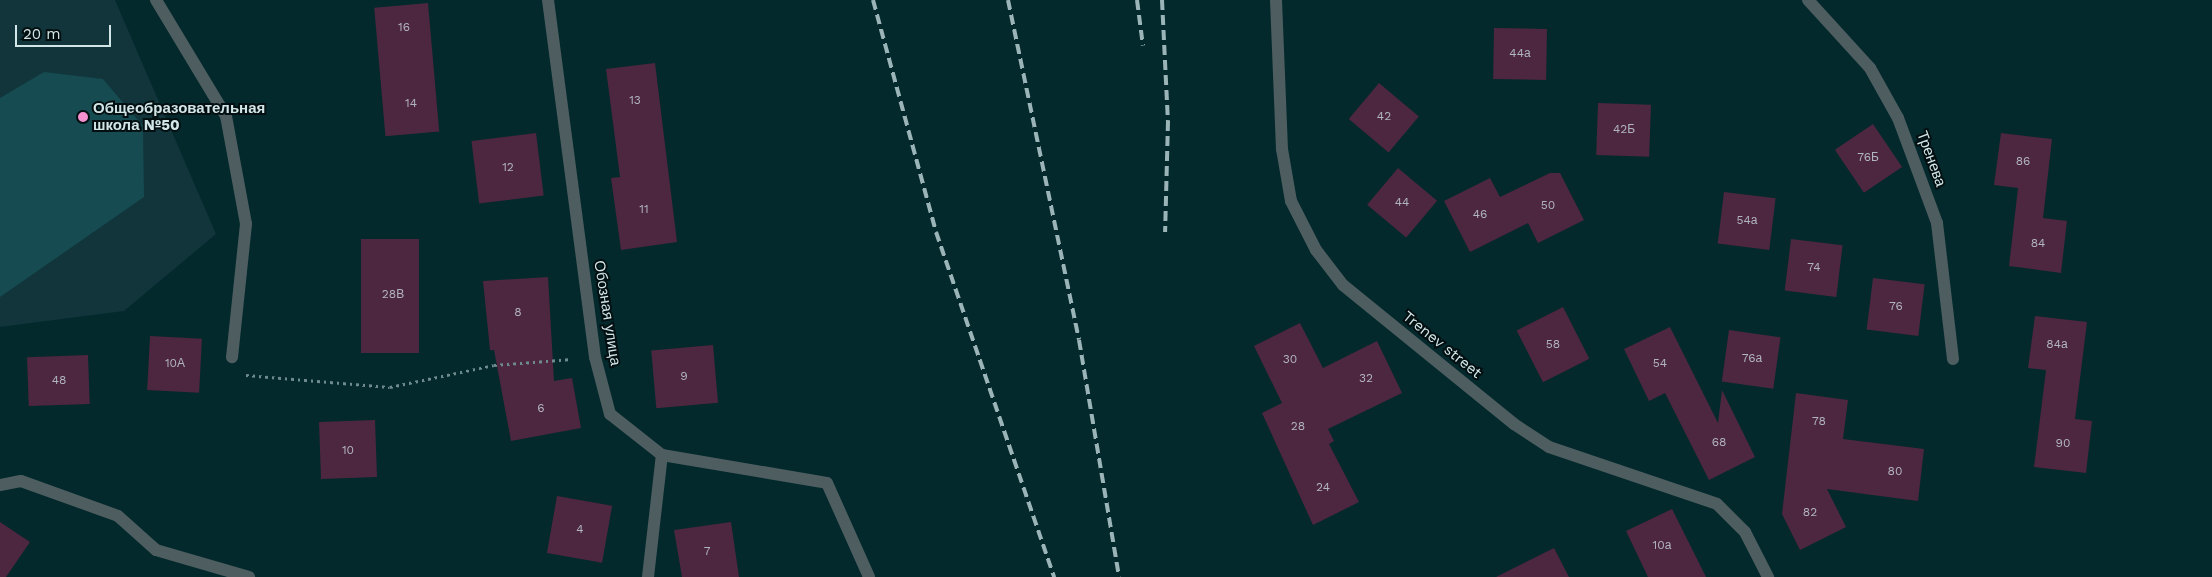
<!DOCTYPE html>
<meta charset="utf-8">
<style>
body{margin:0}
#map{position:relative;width:2212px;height:577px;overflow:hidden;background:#03292d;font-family:"Work Sans",sans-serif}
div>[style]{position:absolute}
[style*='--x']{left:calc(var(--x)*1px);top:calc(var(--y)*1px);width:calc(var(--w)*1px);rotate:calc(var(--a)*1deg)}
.built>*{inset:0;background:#11353a}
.green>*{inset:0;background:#154b51}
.building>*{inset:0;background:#4d263f;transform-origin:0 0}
.path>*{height:3px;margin-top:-1.5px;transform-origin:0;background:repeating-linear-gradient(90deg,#6d8a8d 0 2.5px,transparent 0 6.5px)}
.service>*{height:12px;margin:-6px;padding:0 6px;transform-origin:6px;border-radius:6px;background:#4e5d5f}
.minor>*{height:12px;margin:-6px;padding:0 6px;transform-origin:6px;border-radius:6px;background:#4e5d5f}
.rail>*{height:4px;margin-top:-2px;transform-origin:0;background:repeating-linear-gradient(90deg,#9bb4b7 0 10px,transparent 0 15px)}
.dots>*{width:14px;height:14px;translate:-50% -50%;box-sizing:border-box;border:2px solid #030f11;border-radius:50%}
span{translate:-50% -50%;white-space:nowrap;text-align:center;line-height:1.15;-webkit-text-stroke:4px #030f11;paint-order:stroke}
.number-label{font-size:12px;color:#b1b6be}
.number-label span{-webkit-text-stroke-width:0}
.poi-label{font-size:15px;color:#d2e6e8;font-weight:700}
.left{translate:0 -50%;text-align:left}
.street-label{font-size:15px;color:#d2e6e8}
.scale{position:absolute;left:15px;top:25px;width:96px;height:22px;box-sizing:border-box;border:2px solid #d2e6e8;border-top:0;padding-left:6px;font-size:15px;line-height:18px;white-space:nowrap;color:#d2e6e8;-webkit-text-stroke:4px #030f11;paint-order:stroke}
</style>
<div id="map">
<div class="built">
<div style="clip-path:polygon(0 0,115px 0,216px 234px,124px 311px,0 327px)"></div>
</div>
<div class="green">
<div style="clip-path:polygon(44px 72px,103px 79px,143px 126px,144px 197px,0 297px,0 98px)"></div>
</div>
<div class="building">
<div style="left:428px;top:3px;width:129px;height:54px;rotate:85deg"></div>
<div style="left:1494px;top:28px;width:53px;height:51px;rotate:1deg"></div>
<div style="clip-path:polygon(655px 63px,677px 242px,621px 250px,611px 178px,620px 177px,606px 69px)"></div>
<div style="left:1379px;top:83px;width:52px;height:47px;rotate:40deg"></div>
<div style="left:1598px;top:103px;width:53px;height:52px;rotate:2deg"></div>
<div style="left:1873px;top:124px;width:52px;height:46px;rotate:56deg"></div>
<div style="left:536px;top:133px;width:63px;height:65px;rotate:83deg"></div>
<div style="clip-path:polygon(2001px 133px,2052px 139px,2043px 218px,2067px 221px,2061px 273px,2009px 266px,2018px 188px,1994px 185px)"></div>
<div style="left:1398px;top:168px;width:51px;height:48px;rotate:40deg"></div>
<div style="clip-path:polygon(1550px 173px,1560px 173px,1584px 220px,1538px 243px,1528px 223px,1470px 252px,1444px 201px,1490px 178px,1500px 197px)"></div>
<div style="left:1724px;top:192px;width:52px;height:52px;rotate:7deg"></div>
<div style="left:361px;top:239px;width:58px;height:114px"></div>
<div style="left:1791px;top:239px;width:52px;height:52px;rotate:7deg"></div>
<div style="clip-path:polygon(548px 277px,554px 381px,572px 378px,581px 428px,511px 441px,494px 350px,490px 350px,483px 281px)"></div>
<div style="left:1873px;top:278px;width:52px;height:52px;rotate:7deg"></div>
<div style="left:1563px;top:307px;width:58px;height:52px;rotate:63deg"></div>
<div style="clip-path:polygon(2035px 316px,2087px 322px,2075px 419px,2092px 421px,2086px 473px,2034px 467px,2046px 370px,2028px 368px)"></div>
<div style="clip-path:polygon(1300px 323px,1323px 368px,1377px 341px,1402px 393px,1328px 429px,1334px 441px,1329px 444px,1359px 502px,1313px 525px,1262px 413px,1282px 403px,1254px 346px)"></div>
<div style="clip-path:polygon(1670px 327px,1718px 423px,1722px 390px,1755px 457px,1709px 480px,1665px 393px,1649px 401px,1624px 349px)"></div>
<div style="left:1729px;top:330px;width:52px;height:52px;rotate:8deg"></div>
<div style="left:150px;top:336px;width:52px;height:54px;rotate:3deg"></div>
<div style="left:713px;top:345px;width:58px;height:62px;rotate:85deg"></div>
<div style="left:88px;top:355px;width:49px;height:61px;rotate:88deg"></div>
<div style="clip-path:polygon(1796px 393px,1848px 400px,1843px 439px,1924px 449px,1918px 501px,1827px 489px,1846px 527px,1800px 550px,1782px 514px)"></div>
<div style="left:375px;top:420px;width:57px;height:56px;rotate:88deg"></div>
<div style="left:557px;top:496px;width:56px;height:58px;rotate:10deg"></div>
<div style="clip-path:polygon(1672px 509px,1706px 577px,1648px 577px,1626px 531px)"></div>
<div style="clip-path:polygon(0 522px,30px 542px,6px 577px,0 577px)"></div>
<div style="clip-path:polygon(731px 522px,739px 577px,682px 577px,674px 530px)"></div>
<div style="clip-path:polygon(1554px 548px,1569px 577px,1496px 577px)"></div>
</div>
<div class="path">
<div style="--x:246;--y:375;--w:144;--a:4.8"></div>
<div style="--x:390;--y:387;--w:106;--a:-11.9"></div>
<div style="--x:494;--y:365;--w:78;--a:-4.4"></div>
</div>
<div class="service">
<div style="--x:156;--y:0;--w:135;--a:58.9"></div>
<div style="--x:226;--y:116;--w:110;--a:79.5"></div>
<div style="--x:246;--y:224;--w:134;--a:96"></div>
</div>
<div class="minor">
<div style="--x:548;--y:0;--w:360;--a:82.5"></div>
<div style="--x:595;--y:357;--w:59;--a:75.3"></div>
<div style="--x:610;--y:414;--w:66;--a:38.3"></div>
<div style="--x:662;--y:455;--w:167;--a:9.6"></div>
<div style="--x:827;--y:483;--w:103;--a:65.9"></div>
<div style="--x:1276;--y:0;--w:149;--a:87.7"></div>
<div style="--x:1282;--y:149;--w:53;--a:80.2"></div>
<div style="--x:1291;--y:201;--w:55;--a:63"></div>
<div style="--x:1316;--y:250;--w:44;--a:52.4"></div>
<div style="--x:1343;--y:285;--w:220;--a:39.1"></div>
<div style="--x:1514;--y:424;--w:42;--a:33.3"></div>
<div style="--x:1549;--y:447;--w:177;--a:18.7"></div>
<div style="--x:1717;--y:504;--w:40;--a:45"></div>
<div style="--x:1745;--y:532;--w:51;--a:62.9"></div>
<div style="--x:1808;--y:0;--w:92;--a:47.6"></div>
<div style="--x:1870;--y:68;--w:57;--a:60.8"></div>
<div style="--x:1898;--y:118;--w:112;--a:69.6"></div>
<div style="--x:1937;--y:223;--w:137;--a:83.3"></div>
<div style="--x:0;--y:485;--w:21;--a:-11"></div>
<div style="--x:21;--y:481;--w:103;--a:19.8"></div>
<div style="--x:118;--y:516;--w:51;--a:41.8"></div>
<div style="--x:156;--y:550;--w:97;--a:16.2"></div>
<div style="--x:648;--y:577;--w:123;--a:-83.5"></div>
</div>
<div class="rail">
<div style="--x:873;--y:0;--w:240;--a:74.8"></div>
<div style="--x:936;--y:232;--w:365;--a:71.1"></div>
<div style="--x:1008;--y:0;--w:347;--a:78.2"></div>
<div style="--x:1079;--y:340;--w:240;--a:80.4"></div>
<div style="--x:1137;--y:0;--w:46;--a:82.6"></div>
<div style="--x:1162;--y:0;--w:121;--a:87.2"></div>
<div style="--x:1168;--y:121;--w:111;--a:91.5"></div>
</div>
<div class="dots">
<div style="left:83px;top:117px;background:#f591d1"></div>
</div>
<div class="number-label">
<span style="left:404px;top:28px">16</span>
<span style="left:1520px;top:54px">44а</span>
<span style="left:635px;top:101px">13</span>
<span style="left:411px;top:104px">14</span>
<span style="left:1384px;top:117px">42</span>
<span style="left:1624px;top:130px">42Б</span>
<span style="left:1868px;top:158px">76Б</span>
<span style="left:2023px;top:162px">86</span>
<span style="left:508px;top:168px">12</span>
<span style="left:1402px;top:203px">44</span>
<span style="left:1548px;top:206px">50</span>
<span style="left:644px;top:210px">11</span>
<span style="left:1480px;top:215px">46</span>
<span style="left:1747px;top:221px">54а</span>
<span style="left:2038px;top:244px">84</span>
<span style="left:1814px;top:268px">74</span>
<span style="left:393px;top:295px">28В</span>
<span style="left:1896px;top:307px">76</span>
<span style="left:518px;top:313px">8</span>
<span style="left:1553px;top:345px">58</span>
<span style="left:2057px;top:345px">84а</span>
<span style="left:1752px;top:359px">76а</span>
<span style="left:1290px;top:360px">30</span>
<span style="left:175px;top:364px">10А</span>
<span style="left:1660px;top:364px">54</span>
<span style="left:684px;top:377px">9</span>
<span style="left:1366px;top:379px">32</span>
<span style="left:59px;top:381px">48</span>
<span style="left:541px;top:409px">6</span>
<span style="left:1819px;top:422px">78</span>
<span style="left:1298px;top:427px">28</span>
<span style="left:1719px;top:443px">68</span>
<span style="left:2063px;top:444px">90</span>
<span style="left:348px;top:451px">10</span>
<span style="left:1895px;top:472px">80</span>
<span style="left:1323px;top:488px">24</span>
<span style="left:1810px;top:513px">82</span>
<span style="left:580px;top:530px">4</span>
<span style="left:1662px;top:546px">10а</span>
<span style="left:707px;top:552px">7</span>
</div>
<div class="poi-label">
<span class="left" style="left:93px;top:117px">Общеобразовательная<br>школа №50</span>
</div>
<div class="street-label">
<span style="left:1931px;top:159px;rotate:70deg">Тренева</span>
<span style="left:607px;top:313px;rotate:81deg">Обозная улица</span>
<span style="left:1442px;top:345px;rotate:39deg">Trenev street</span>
</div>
<div class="scale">20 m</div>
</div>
